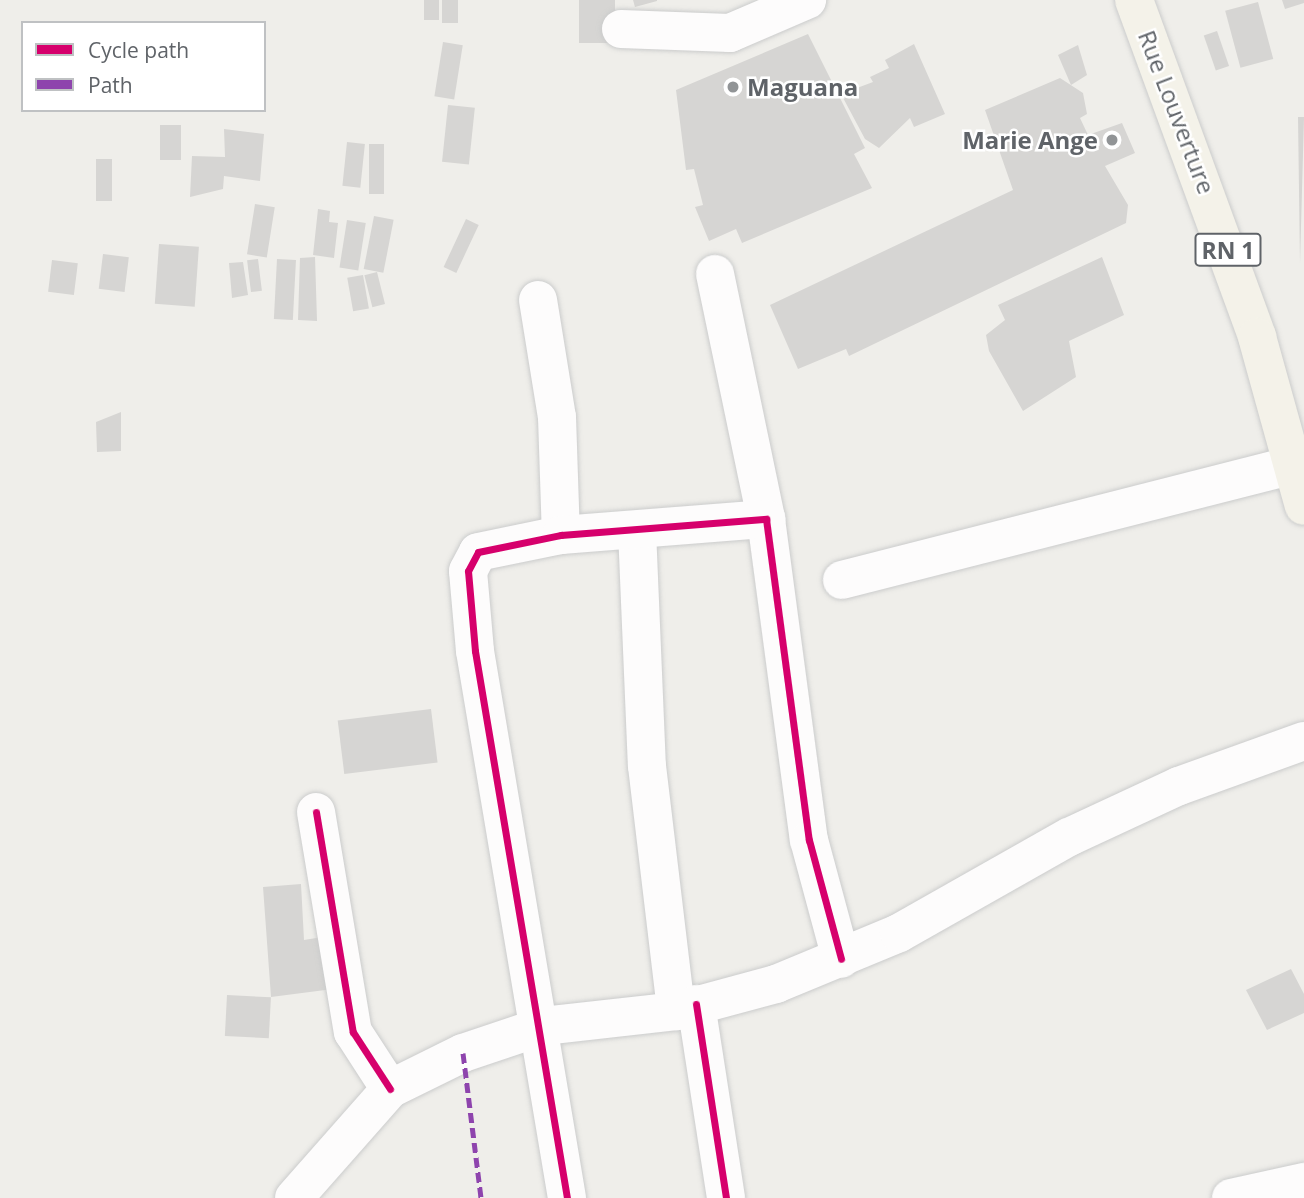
<!DOCTYPE html>
<style>
body{margin:0}
#map{position:relative;width:1304px;height:1198px;overflow:hidden;background:#efeeea;font-family:"Open Sans",sans-serif}
div>[style]{position:absolute}
[style*='--x']{left:calc(var(--x)*1px);top:calc(var(--y)*1px);width:calc(var(--w)*1px);rotate:calc(var(--a)*1deg)}
.building>*{inset:0;background:#d6d5d3;transform-origin:0 0}
.roads{filter:drop-shadow(0 0 2px #cbcccc) drop-shadow(0 0 2px #cbcccc)}
.minor>*{height:38px;margin:-19px;padding:0 19px;transform-origin:19px;border-radius:19px;background:#fdfcfc}
.major>*{height:38px;margin:-19px;padding:0 19px;transform-origin:19px;border-radius:19px;background:#f4f2e9}
.quiet>*{height:5px;margin-top:-2.5px;transform-origin:0;background:repeating-linear-gradient(90deg,#8e44ad 0 10px,transparent 0 15px)}
.cycleway>*{height:7px;margin:-3.5px;padding:0 3.5px;transform-origin:3.5px;border-radius:3.5px;background:#d6006c}
.dots>*{width:19px;height:19px;translate:-50% -50%;box-sizing:border-box;border:4px solid #fff;border-radius:50%}
span{translate:-50% -50%;white-space:nowrap;text-align:center;line-height:1.15;-webkit-text-stroke:5px #fff;paint-order:stroke}
.shield-label span{padding:2px 5px;background:#fff;border:2px solid;border-radius:5px;-webkit-text-stroke-width:0}
.shield-label{font-size:23px;color:#5f6368;font-weight:700}
.poi-label{font-size:24px;color:#5f6368;font-weight:700}
.left{translate:0 -50%;text-align:left}
.right{translate:-100% -50%;text-align:right}
.street-label{font-size:24px;color:#5f6368}
.legend{position:absolute;left:21px;top:21px;width:245px;height:91px;box-sizing:border-box;background:#fff;border:2px solid #bfc1c3;margin:0;padding:9px 12px;list-style:none;font-size:21px;color:#5f6368}
.legend li{display:flex;align-items:center;gap:14px;height:35px}
.legend b{width:35px;border:2px solid #bfc1c3}
</style>
<div id="map">
<div class="building">
<div style="left:424px;top:0;width:15px;height:20px"></div>
<div style="left:442px;top:0;width:16px;height:23px"></div>
<div style="left:579px;top:0;width:36px;height:43px"></div>
<div style="clip-path:polygon(633px 0,657px 0,657px 1px,635px 7px)"></div>
<div style="clip-path:polygon(1282px 0,1304px 0,1304px 3px,1285px 9px)"></div>
<div style="left:1258px;top:2px;width:59px;height:34px;rotate:75deg"></div>
<div style="left:1217px;top:31px;width:37px;height:14px;rotate:71deg"></div>
<div style="clip-path:polygon(808px 34px,865px 148px,854px 154px,872px 188px,742px 243px,736px 229px,709px 241px,695px 207px,703px 205px,694px 169px,686px 170px,676px 90px)"></div>
<div style="left:443px;top:42px;width:20px;height:55px;rotate:9deg"></div>
<div style="clip-path:polygon(914px 44px,945px 114px,914px 127px,910px 118px,879px 148px,865px 139px,841px 94px,873px 82px,870px 77px,889px 68px,885px 60px)"></div>
<div style="clip-path:polygon(1078px 45px,1087px 75px,1071px 85px,1058px 55px)"></div>
<div style="clip-path:polygon(1060px 78px,1083px 93px,1087px 114px,1080px 118px,1088px 135px,1122px 123px,1135px 153px,1105px 166px,1128px 205px,1126px 223px,849px 356px,846px 349px,798px 369px,770px 305px,1013px 190px,985px 110px)"></div>
<div style="left:448px;top:105px;width:27px;height:57px;rotate:6deg"></div>
<div style="clip-path:polygon(1298px 117px,1304px 117px,1300px 264px)"></div>
<div style="left:160px;top:125px;width:21px;height:35px"></div>
<div style="clip-path:polygon(224px 129px,264px 134px,260px 181px,224px 176px,223px 189px,190px 197px,192px 156px,225px 157px)"></div>
<div style="left:347px;top:142px;width:18px;height:44px;rotate:6deg"></div>
<div style="left:369px;top:144px;width:15px;height:50px"></div>
<div style="left:112px;top:159px;width:42px;height:16px;rotate:90deg"></div>
<div style="left:255px;top:204px;width:20px;height:51px;rotate:9deg"></div>
<div style="clip-path:polygon(318px 209px,330px 211px,329px 222px,338px 223px,334px 258px,313px 255px)"></div>
<div style="left:374px;top:216px;width:20px;height:54px;rotate:11deg"></div>
<div style="left:466px;top:219px;width:14px;height:53px;rotate:25deg"></div>
<div style="left:347px;top:220px;width:19px;height:48px;rotate:9deg"></div>
<div style="left:159px;top:244px;width:40px;height:60px;rotate:4deg"></div>
<div style="left:103px;top:254px;width:26px;height:35px;rotate:7deg"></div>
<div style="clip-path:polygon(315px 257px,317px 321px,298px 320px,300px 258px)"></div>
<div style="clip-path:polygon(1102px 257px,1124px 315px,1069px 341px,1076px 377px,1023px 411px,989px 351px,986px 335px,1005px 320px,998px 305px)"></div>
<div style="left:258px;top:259px;width:32px;height:11px;rotate:83deg"></div>
<div style="left:277px;top:259px;width:19px;height:60px;rotate:3deg"></div>
<div style="left:52px;top:260px;width:26px;height:32px;rotate:7deg"></div>
<div style="clip-path:polygon(243px 262px,248px 295px,232px 298px,229px 263px)"></div>
<div style="left:377px;top:272px;width:33px;height:13px;rotate:76deg"></div>
<div style="left:363px;top:275px;width:34px;height:16px;rotate:80deg"></div>
<div style="clip-path:polygon(121px 412px,121px 451px,97px 452px,96px 422px)"></div>
<div style="left:431px;top:709px;width:54px;height:94px;rotate:83deg"></div>
<div style="clip-path:polygon(301px 884px,304px 940px,328px 936px,333px 989px,271px 997px,263px 887px)"></div>
<div style="clip-path:polygon(1291px 969px,1304px 994px,1304px 1013px,1267px 1030px,1246px 990px)"></div>
<div style="left:227px;top:995px;width:44px;height:41px;rotate:3deg"></div>
</div>
<div class="roads">
<div class="minor">
<div style="--x:621;--y:29;--w:109;--a:2.1"></div>
<div style="--x:730;--y:33;--w:84;--a:-23.2"></div>
<div style="--x:715;--y:274;--w:250;--a:78.2"></div>
<div style="--x:766;--y:519;--w:324;--a:82.4"></div>
<div style="--x:809;--y:840;--w:123;--a:74.9"></div>
<div style="--x:538;--y:300;--w:119;--a:80.8"></div>
<div style="--x:557;--y:417;--w:118;--a:88.1"></div>
<div style="--x:637;--y:530;--w:236;--a:87.6"></div>
<div style="--x:647;--y:766;--w:247;--a:83.2"></div>
<div style="--x:842;--y:580;--w:469;--a:-14.3"></div>
<div style="--x:316;--y:812;--w:223;--a:80.5"></div>
<div style="--x:353;--y:1032;--w:68;--a:57"></div>
<div style="--x:696;--y:1004;--w:196;--a:81.2"></div>
<div style="--x:294;--y:1198;--w:145;--a:-48.6"></div>
<div style="--x:390;--y:1089;--w:81;--a:-26.3"></div>
<div style="--x:463;--y:1053;--w:84;--a:-18.6"></div>
<div style="--x:543;--y:1026;--w:134;--a:-6.4"></div>
<div style="--x:676;--y:1011;--w:104;--a:-15.1"></div>
<div style="--x:776;--y:984;--w:133;--a:-22.5"></div>
<div style="--x:899;--y:933;--w:195;--a:-29.5"></div>
<div style="--x:1069;--y:837;--w:121;--a:-24.9"></div>
<div style="--x:1179;--y:786;--w:133;--a:-19.8"></div>
<div style="--x:567;--y:1198;--w:555;--a:-99.55"></div>
<div style="--x:475;--y:651;--w:80;--a:-95"></div>
<div style="--x:468;--y:571;--w:21;--a:-62"></div>
<div style="--x:478;--y:552;--w:85;--a:-11.6"></div>
<div style="--x:561;--y:535;--w:206;--a:-4.5"></div>
<div style="--x:1231;--y:1198;--w:75;--a:-12.4"></div>
</div>
<div class="major">
<div style="--x:1134;--y:0;--w:359;--a:69.9"></div>
<div style="--x:1257;--y:337;--w:175;--a:74.5"></div>
</div>
</div>
<div class="quiet">
<div style="--x:463;--y:1053;--w:146;--a:82.9"></div>
</div>
<div class="cycleway">
<div style="--x:316;--y:812;--w:223;--a:80.5"></div>
<div style="--x:353;--y:1032;--w:68;--a:57"></div>
<div style="--x:696;--y:1004;--w:196;--a:81.2"></div>
<div style="--x:567;--y:1198;--w:555;--a:-99.55"></div>
<div style="--x:475;--y:651;--w:80;--a:-95"></div>
<div style="--x:468;--y:571;--w:21;--a:-62"></div>
<div style="--x:478;--y:552;--w:85;--a:-11.6"></div>
<div style="--x:561;--y:535;--w:206;--a:-4.5"></div>
<div style="--x:766;--y:519;--w:324;--a:82.4"></div>
<div style="--x:809;--y:840;--w:123;--a:74.9"></div>
</div>
<div class="dots">
<div style="left:733px;top:87px;background:#919496"></div>
<div style="left:1112px;top:140px;background:#919496"></div>
</div>
<div class="shield-label">
<span style="left:1228px;top:250px">RN 1</span>
</div>
<div class="poi-label">
<span class="left" style="left:747px;top:87px">Maguana</span>
<span class="right" style="left:1098px;top:140px">Marie Ange</span>
</div>
<div class="street-label">
<span style="left:1177px;top:112px;rotate:69deg">Rue Louverture</span>
</div>
<ul class="legend">
<li><b style="height:9px;background:#d6006c"></b>Cycle path</li>
<li><b style="height:9px;background:#8e44ad"></b>Path</li>
</ul>
</div>
